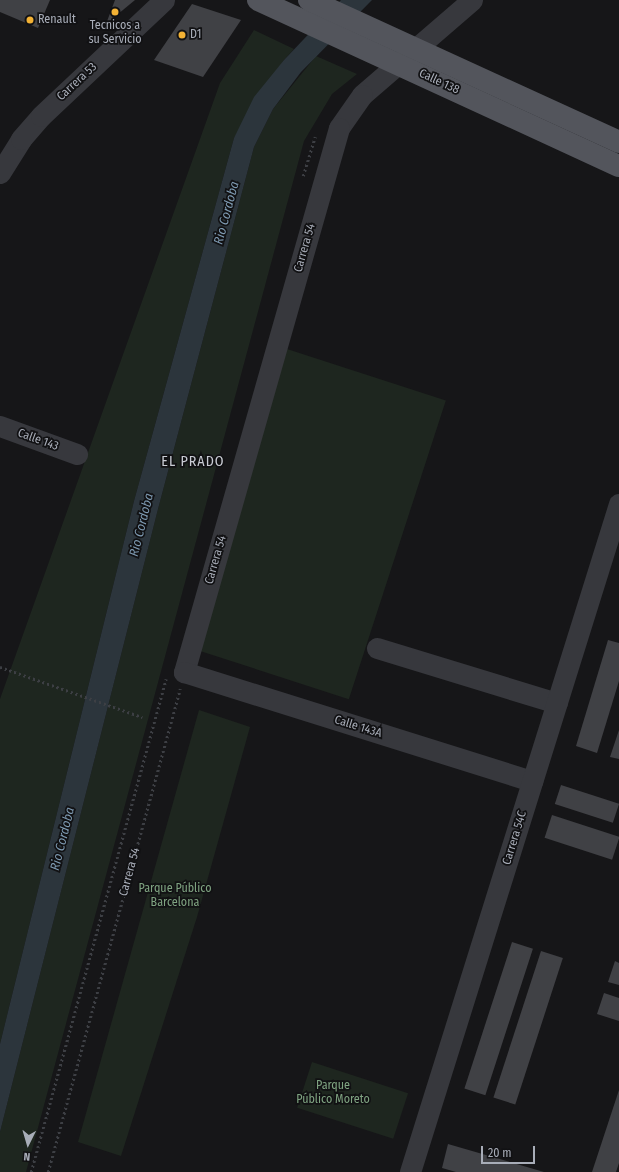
<!DOCTYPE html>
<meta charset="utf-8">
<style>
body{margin:0}
#map{position:relative;width:619px;height:1172px;overflow:hidden;background:#161618;font-family:"Fira Sans Condensed",sans-serif}
div>[style]{position:absolute}
[style*='--x']{left:calc(var(--x)*1px);top:calc(var(--y)*1px);width:calc(var(--w)*1px);rotate:calc(var(--a)*1deg)}
.green>*{inset:0;background:#1e261f;transform-origin:0 0}
.water>*{inset:0;background:#2c353c}
.building>*{inset:0;background:#404145;transform-origin:0 0}
.path>*{height:2.5px;margin-top:-1.25px;transform-origin:0;background:repeating-linear-gradient(90deg,#3d3f44 0 2px,transparent 0 5px)}
.minor>*{height:21px;margin:-10.5px;padding:0 10.5px;transform-origin:10.5px;border-radius:10.5px;background:#37383d}
.major>*{height:22px;margin:-11px;padding:0 11px;transform-origin:11px;border-radius:11px;background:#53555c}
.dots>*{width:11px;height:11px;translate:-50% -50%;box-sizing:border-box;border:2px solid #111113;border-radius:50%}
span{translate:-50% -50%;white-space:nowrap;text-align:center;line-height:1.15;-webkit-text-stroke:3.5px #111113;paint-order:stroke}
.poi-label{font-size:12px;color:#a8adb8}
.left{translate:0 -50%;text-align:left}
.street-label{font-size:12px;color:#a8adb8}
.park-label{font-size:12px;color:#7fa381}
.water-label{font-size:13px;color:#7f9bb3;font-style:italic}
.quarter-label{font-size:14px;color:#c9ccd4;letter-spacing:1px}
.north{position:absolute;left:8px;top:1124px;width:40px;height:40px;-webkit-text-stroke:3px #111113;paint-order:stroke;rotate:185deg;font-size:11px;font-weight:700;line-height:16px;text-align:center;color:#a8adb8}
.north::after{content:'';display:block;margin:auto;width:14px;height:18px;background:#a8adb8;clip-path:polygon(50% 0,100% 100%,50% 72%,0 100%)}
.scale{position:absolute;left:481px;top:1146px;width:54px;height:18px;box-sizing:border-box;border:2px solid #a8adb8;border-top:0;padding-left:5px;font-size:12px;line-height:14px;white-space:nowrap;color:#a8adb8;-webkit-text-stroke:3px #111113;paint-order:stroke}
</style>
<div id="map">
<div class="green">
<div style="clip-path:polygon(254px 30px,294px 49px,284px 60px,234px 138px,134px 501px,0 1044px,0 699px,220px 83px)"></div>
<div style="clip-path:polygon(316px 56px,357px 74px,332px 94px,304px 141px,26px 1172px,0 1172px,0 1132px,158px 509px,254px 147px,273px 109px)"></div>
<div style="left:287px;top:349px;width:167px;height:314px;rotate:18deg"></div>
<div style="clip-path:polygon(199px 710px,250px 727px,197px 917px,121px 1156px,78px 1142px)"></div>
<div style="left:312px;top:1062px;width:101px;height:48px;rotate:18deg"></div>
</div>
<div class="water">
<div style="clip-path:polygon(341px 0,372px 0,301px 72px,273px 109px,254px 147px,158px 509px,0 1132px,0 1044px,134px 501px,234px 138px,254px 97px,284px 60px)"></div>
</div>
<div class="building">
<div style="clip-path:polygon(0 0,50px 0,38px 28px,0 12px)"></div>
<div style="clip-path:polygon(115px 0,135px 0,106px 24px)"></div>
<div style="clip-path:polygon(192px 4px,241px 20px,203px 77px,154px 60px)"></div>
<div style="clip-path:polygon(608px 640px,619px 643px,619px 681px,597px 753px,576px 746px)"></div>
<div style="clip-path:polygon(619px 730px,619px 759px,610px 757px)"></div>
<div style="left:561px;top:785px;width:61px;height:20px;rotate:18deg"></div>
<div style="left:552px;top:815px;width:71px;height:24px;rotate:18deg"></div>
<div style="left:512px;top:942px;width:22px;height:154px;rotate:18deg"></div>
<div style="left:541px;top:951px;width:23px;height:154px;rotate:18deg"></div>
<div style="clip-path:polygon(615px 961px,619px 963px,619px 985px,608px 982px)"></div>
<div style="clip-path:polygon(604px 993px,619px 998px,619px 1021px,597px 1014px)"></div>
<div style="clip-path:polygon(619px 1090px,619px 1163px,616px 1172px,592px 1172px)"></div>
<div style="clip-path:polygon(448px 1144px,544px 1172px,456px 1172px,442px 1168px)"></div>
</div>
<div class="path">
<div style="--x:303;--y:176;--w:41;--a:-72.9"></div>
<div style="--x:0;--y:667;--w:151;--a:19.4"></div>
<div style="--x:31;--y:1172;--w:511;--a:-74.69"></div>
<div style="--x:48;--y:1172;--w:501;--a:-74.71"></div>
</div>
<div class="minor">
<div style="--x:472;--y:0;--w:145;--a:139.2"></div>
<div style="--x:362;--y:95;--w:40;--a:124.9"></div>
<div style="--x:339;--y:128;--w:566;--a:105.9"></div>
<div style="--x:184;--y:672;--w:365;--a:17.4"></div>
<div style="--x:0;--y:173;--w:40;--a:-58"></div>
<div style="--x:21;--y:139;--w:30;--a:-49"></div>
<div style="--x:41;--y:116;--w:169;--a:-43.3"></div>
<div style="--x:0;--y:426;--w:82;--a:20"></div>
<div style="--x:377;--y:648;--w:188;--a:17"></div>
<div style="--x:410;--y:1172;--w:700;--a:-72.63"></div>
</div>
<div class="major">
<div style="--x:258;--y:0;--w:397;--a:24.7"></div>
<div style="--x:309;--y:0;--w:341;--a:24.6"></div>
</div>
<div class="dots">
<div style="left:115px;top:12px;background:#f2b134"></div>
<div style="left:30px;top:20px;background:#f2b134"></div>
<div style="left:182px;top:35px;background:#f2b134"></div>
</div>
<div class="poi-label">
<span class="left" style="left:38px;top:20px">Renault</span>
<span style="left:115px;top:33px">Tecnicos a<br>su Servicio</span>
<span class="left" style="left:190px;top:35px">D1</span>
</div>
<div class="street-label">
<span style="left:77px;top:82px;rotate:-43deg">Carrera 53</span>
<span style="left:439px;top:82px;rotate:25deg">Calle 138</span>
<span style="left:305px;top:248px;rotate:-74deg">Carrera 54</span>
<span style="left:38px;top:440px;rotate:20deg">Calle 143</span>
<span style="left:216px;top:560px;rotate:-74deg">Carrera 54</span>
<span style="left:358px;top:727px;rotate:17deg">Calle 143A</span>
<span style="left:515px;top:838px;rotate:-73deg">Carrera 54C</span>
<span style="left:130px;top:872px;rotate:-75deg">Carrera 54</span>
</div>
<div class="park-label">
<span style="left:175px;top:896px">Parque Público<br>Barcelona</span>
<span style="left:333px;top:1093px">Parque<br>Público Moreto</span>
</div>
<div class="water-label">
<span style="left:227px;top:213px;rotate:-75deg">Rio Cordoba</span>
<span style="left:142px;top:525px;rotate:-76deg">Rio Cordoba</span>
<span style="left:63px;top:839px;rotate:-76deg">Rio Cordoba</span>
</div>
<div class="quarter-label">
<span style="left:193px;top:462px">EL PRADO</span>
</div>
<div class="north">N</div>
<div class="scale">20 m</div>
</div>
